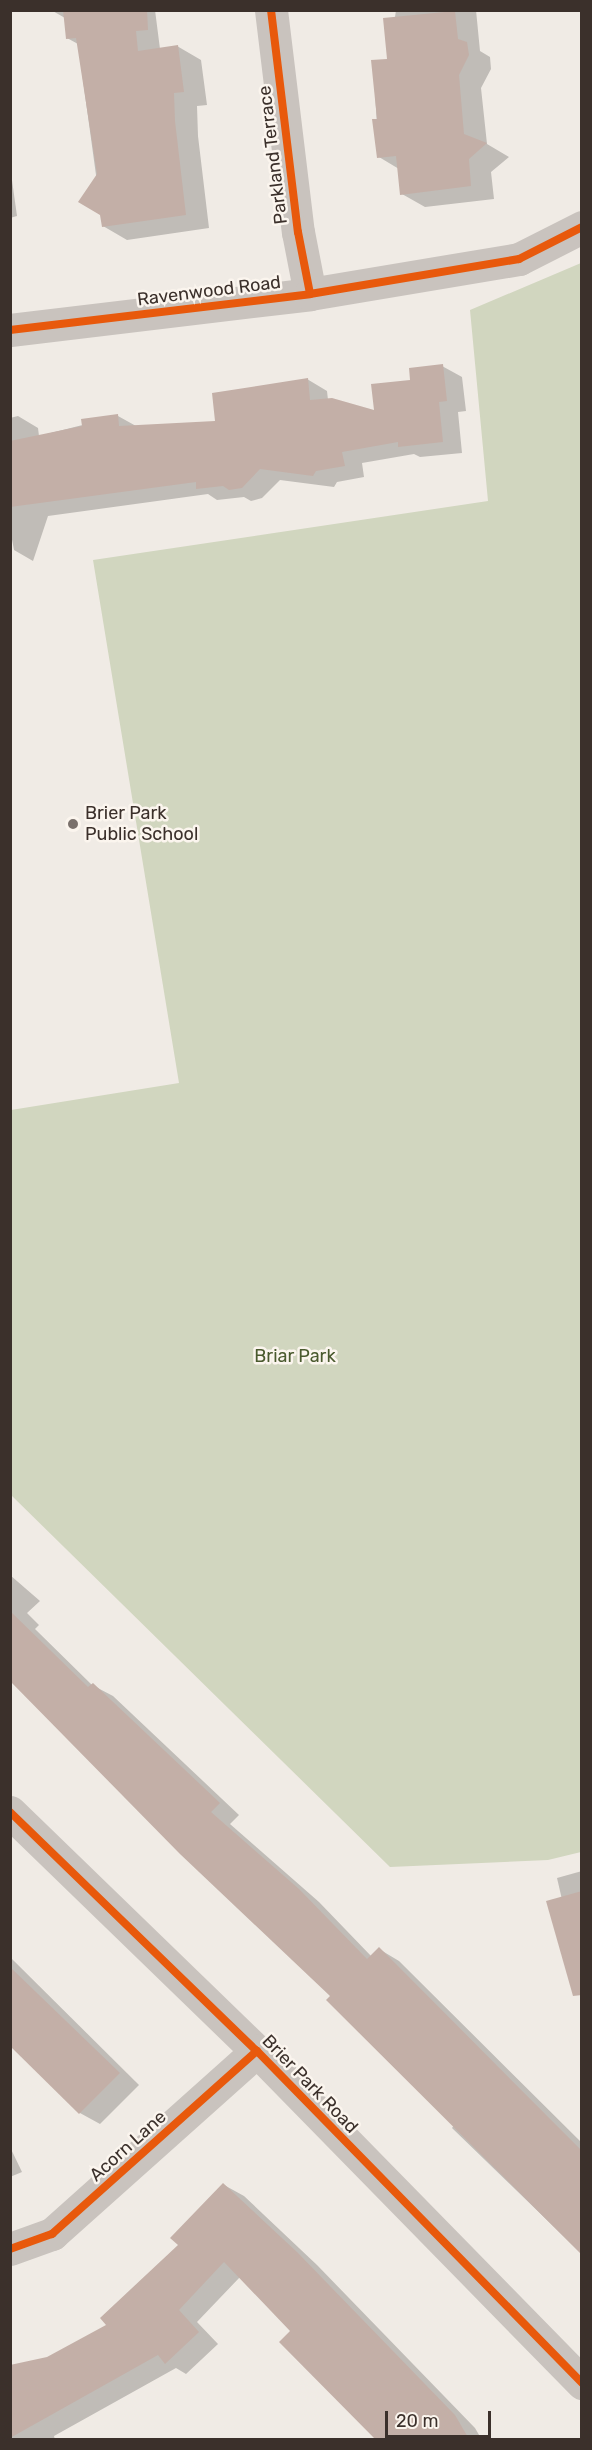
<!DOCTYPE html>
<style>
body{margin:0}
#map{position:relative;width:592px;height:2450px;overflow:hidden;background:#f0ebe5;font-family:Rubik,sans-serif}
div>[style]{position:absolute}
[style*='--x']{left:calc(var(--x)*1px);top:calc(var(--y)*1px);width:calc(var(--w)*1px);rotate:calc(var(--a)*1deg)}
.green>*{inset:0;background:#d1d6bf}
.shadow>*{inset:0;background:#0003}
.building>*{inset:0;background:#c3afa7}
.minor>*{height:33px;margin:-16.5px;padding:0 16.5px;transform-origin:16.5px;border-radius:16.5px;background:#c9c3be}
.cycleway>*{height:8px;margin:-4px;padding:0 4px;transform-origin:4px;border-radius:4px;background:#e8590c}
.dots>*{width:16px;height:16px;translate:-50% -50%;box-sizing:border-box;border:3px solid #fbf5ee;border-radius:50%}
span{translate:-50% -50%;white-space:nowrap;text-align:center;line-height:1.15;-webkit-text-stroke:5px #fbf5ee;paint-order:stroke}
.street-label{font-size:18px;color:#3b302b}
.poi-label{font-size:18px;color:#3b302b}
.left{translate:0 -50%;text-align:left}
.park-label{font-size:18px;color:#4a5a2e}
.frame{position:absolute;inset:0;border:12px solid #3b302b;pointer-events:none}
.scale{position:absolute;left:385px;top:2411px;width:106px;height:27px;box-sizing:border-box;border:3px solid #3b302b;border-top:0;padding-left:8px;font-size:18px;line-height:21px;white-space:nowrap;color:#3b302b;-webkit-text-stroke:4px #fbf5ee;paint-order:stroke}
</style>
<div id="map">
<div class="green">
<div style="clip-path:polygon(581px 263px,581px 1852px,548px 1860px,390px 1867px,11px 1495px,11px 1110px,179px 1083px,93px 560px,488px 501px,470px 310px)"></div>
</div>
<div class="shadow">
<div style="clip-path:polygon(51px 10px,155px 10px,160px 49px,177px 46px,201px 60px,207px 105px,197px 106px,198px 136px,209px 228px,127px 240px,103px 226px,78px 44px,67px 38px,65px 18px)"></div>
<div style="clip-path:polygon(396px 10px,476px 10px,480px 51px,490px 57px,491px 69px,481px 88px,487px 144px,509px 157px,491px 172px,494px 199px,425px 207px,402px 194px,399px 169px,379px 157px,373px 61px,389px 60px)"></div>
<div style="clip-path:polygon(10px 166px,17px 216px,10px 218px)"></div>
<div style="clip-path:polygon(442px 366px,462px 377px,466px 411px,458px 412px,462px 453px,420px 457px,414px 454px,362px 463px,364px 477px,337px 482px,334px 487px,280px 480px,262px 498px,251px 501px,244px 497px,217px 500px,208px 494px,48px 516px,33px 561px,14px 550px,10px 529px,10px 418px,18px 416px,38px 428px,39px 436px,118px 416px,136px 426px,217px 422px,307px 379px,327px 391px,328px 400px,376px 412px,412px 381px)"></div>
<div style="clip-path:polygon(10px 1575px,40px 1601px,27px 1613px,39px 1625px,35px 1629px,92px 1685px,113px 1696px,239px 1815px,230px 1824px,319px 1902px,372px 1957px,379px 1949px,399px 1961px,582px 2143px,582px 2254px,452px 2128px,454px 2125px,332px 1996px,10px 1676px)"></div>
<div style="clip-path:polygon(582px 1871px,582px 1986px,557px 1878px)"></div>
<div style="clip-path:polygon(10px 1957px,139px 2085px,100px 2124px,80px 2113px,10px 2043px)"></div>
<div style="clip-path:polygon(10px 2147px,22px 2172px,10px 2177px)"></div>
<div style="clip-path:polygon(224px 2185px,244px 2196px,317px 2265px,475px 2428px,482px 2440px,390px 2440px,365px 2396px,240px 2277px,197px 2322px,218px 2344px,186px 2374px,176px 2368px,54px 2436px,55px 2440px,10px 2440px,10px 2368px,47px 2359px,108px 2325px,180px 2246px)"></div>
</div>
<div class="building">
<div style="clip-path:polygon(63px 10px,147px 10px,148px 30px,136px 31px,138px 51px,178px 45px,184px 92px,174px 93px,175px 121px,186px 215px,102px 227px,100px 215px,78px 202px,97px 174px,76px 38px,66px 39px)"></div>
<div style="clip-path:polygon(455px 11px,458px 39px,467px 42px,469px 55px,459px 75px,464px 134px,487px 143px,469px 159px,471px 186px,400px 195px,396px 156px,377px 158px,372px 119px,377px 119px,371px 60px,387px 59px,383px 18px)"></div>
<div style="clip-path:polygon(443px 364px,447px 401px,439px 402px,443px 442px,398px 447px,398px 442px,342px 452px,345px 466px,316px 471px,313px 476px,260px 469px,242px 488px,229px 490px,223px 486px,196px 489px,196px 482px,10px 507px,10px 441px,82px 426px,81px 419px,118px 414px,119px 426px,215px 421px,212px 393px,308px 378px,310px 400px,332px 398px,374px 410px,371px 384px,410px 380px,409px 368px)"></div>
<div style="clip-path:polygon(10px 1611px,88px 1687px,93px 1683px,220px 1803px,211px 1812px,299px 1889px,367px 1959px,379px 1947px,582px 2151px,582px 2255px,326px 2000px,330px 1996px,180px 1854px,10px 1681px)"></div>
<div style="clip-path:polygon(582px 1891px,582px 1995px,573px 1996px,546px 1901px)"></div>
<div style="clip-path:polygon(10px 1967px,120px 2073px,79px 2114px,10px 2046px)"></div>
<div style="clip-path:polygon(223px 2183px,297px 2252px,455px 2415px,469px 2439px,375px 2439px,279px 2342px,290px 2331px,224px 2262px,179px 2310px,199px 2332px,165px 2364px,158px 2355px,10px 2438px,10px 2365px,47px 2357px,106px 2325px,100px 2318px,178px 2245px,170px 2238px)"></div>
</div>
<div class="minor">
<div style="--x:271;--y:10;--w:224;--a:83.1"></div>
<div style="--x:298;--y:232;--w:63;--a:79"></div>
<div style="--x:10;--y:330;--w:302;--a:-6.8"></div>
<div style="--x:310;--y:294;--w:212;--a:-9.5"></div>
<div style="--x:519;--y:259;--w:71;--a:-26.9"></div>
<div style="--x:10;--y:1812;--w:344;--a:44.1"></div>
<div style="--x:257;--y:2051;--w:465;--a:45.6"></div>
<div style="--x:10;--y:2249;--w:45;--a:-19.7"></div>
<div style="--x:52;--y:2234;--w:275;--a:-41.8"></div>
</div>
<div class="cycleway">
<div style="--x:271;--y:10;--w:224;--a:83.1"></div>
<div style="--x:298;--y:232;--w:63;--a:79"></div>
<div style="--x:10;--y:330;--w:302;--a:-6.8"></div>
<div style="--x:310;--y:294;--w:212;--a:-9.5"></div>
<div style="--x:519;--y:259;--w:71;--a:-26.9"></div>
<div style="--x:10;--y:1812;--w:344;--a:44.1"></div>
<div style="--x:257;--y:2051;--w:465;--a:45.6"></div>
<div style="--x:10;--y:2249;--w:45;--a:-19.7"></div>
<div style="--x:52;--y:2234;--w:275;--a:-41.8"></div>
</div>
<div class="dots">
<div style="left:73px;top:824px;background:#7a716c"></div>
</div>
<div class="street-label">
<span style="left:273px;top:155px;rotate:-97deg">Parkland Terrace</span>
<span style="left:209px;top:291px;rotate:-7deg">Ravenwood Road</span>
<span style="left:310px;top:2084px;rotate:46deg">Brier Park Road</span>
<span style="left:128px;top:2146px;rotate:-42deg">Acorn Lane</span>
</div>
<div class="poi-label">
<span class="left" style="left:85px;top:824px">Brier Park<br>Public School</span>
</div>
<div class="park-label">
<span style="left:295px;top:1356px">Briar Park</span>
</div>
<div class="frame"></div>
<div class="scale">20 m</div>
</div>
